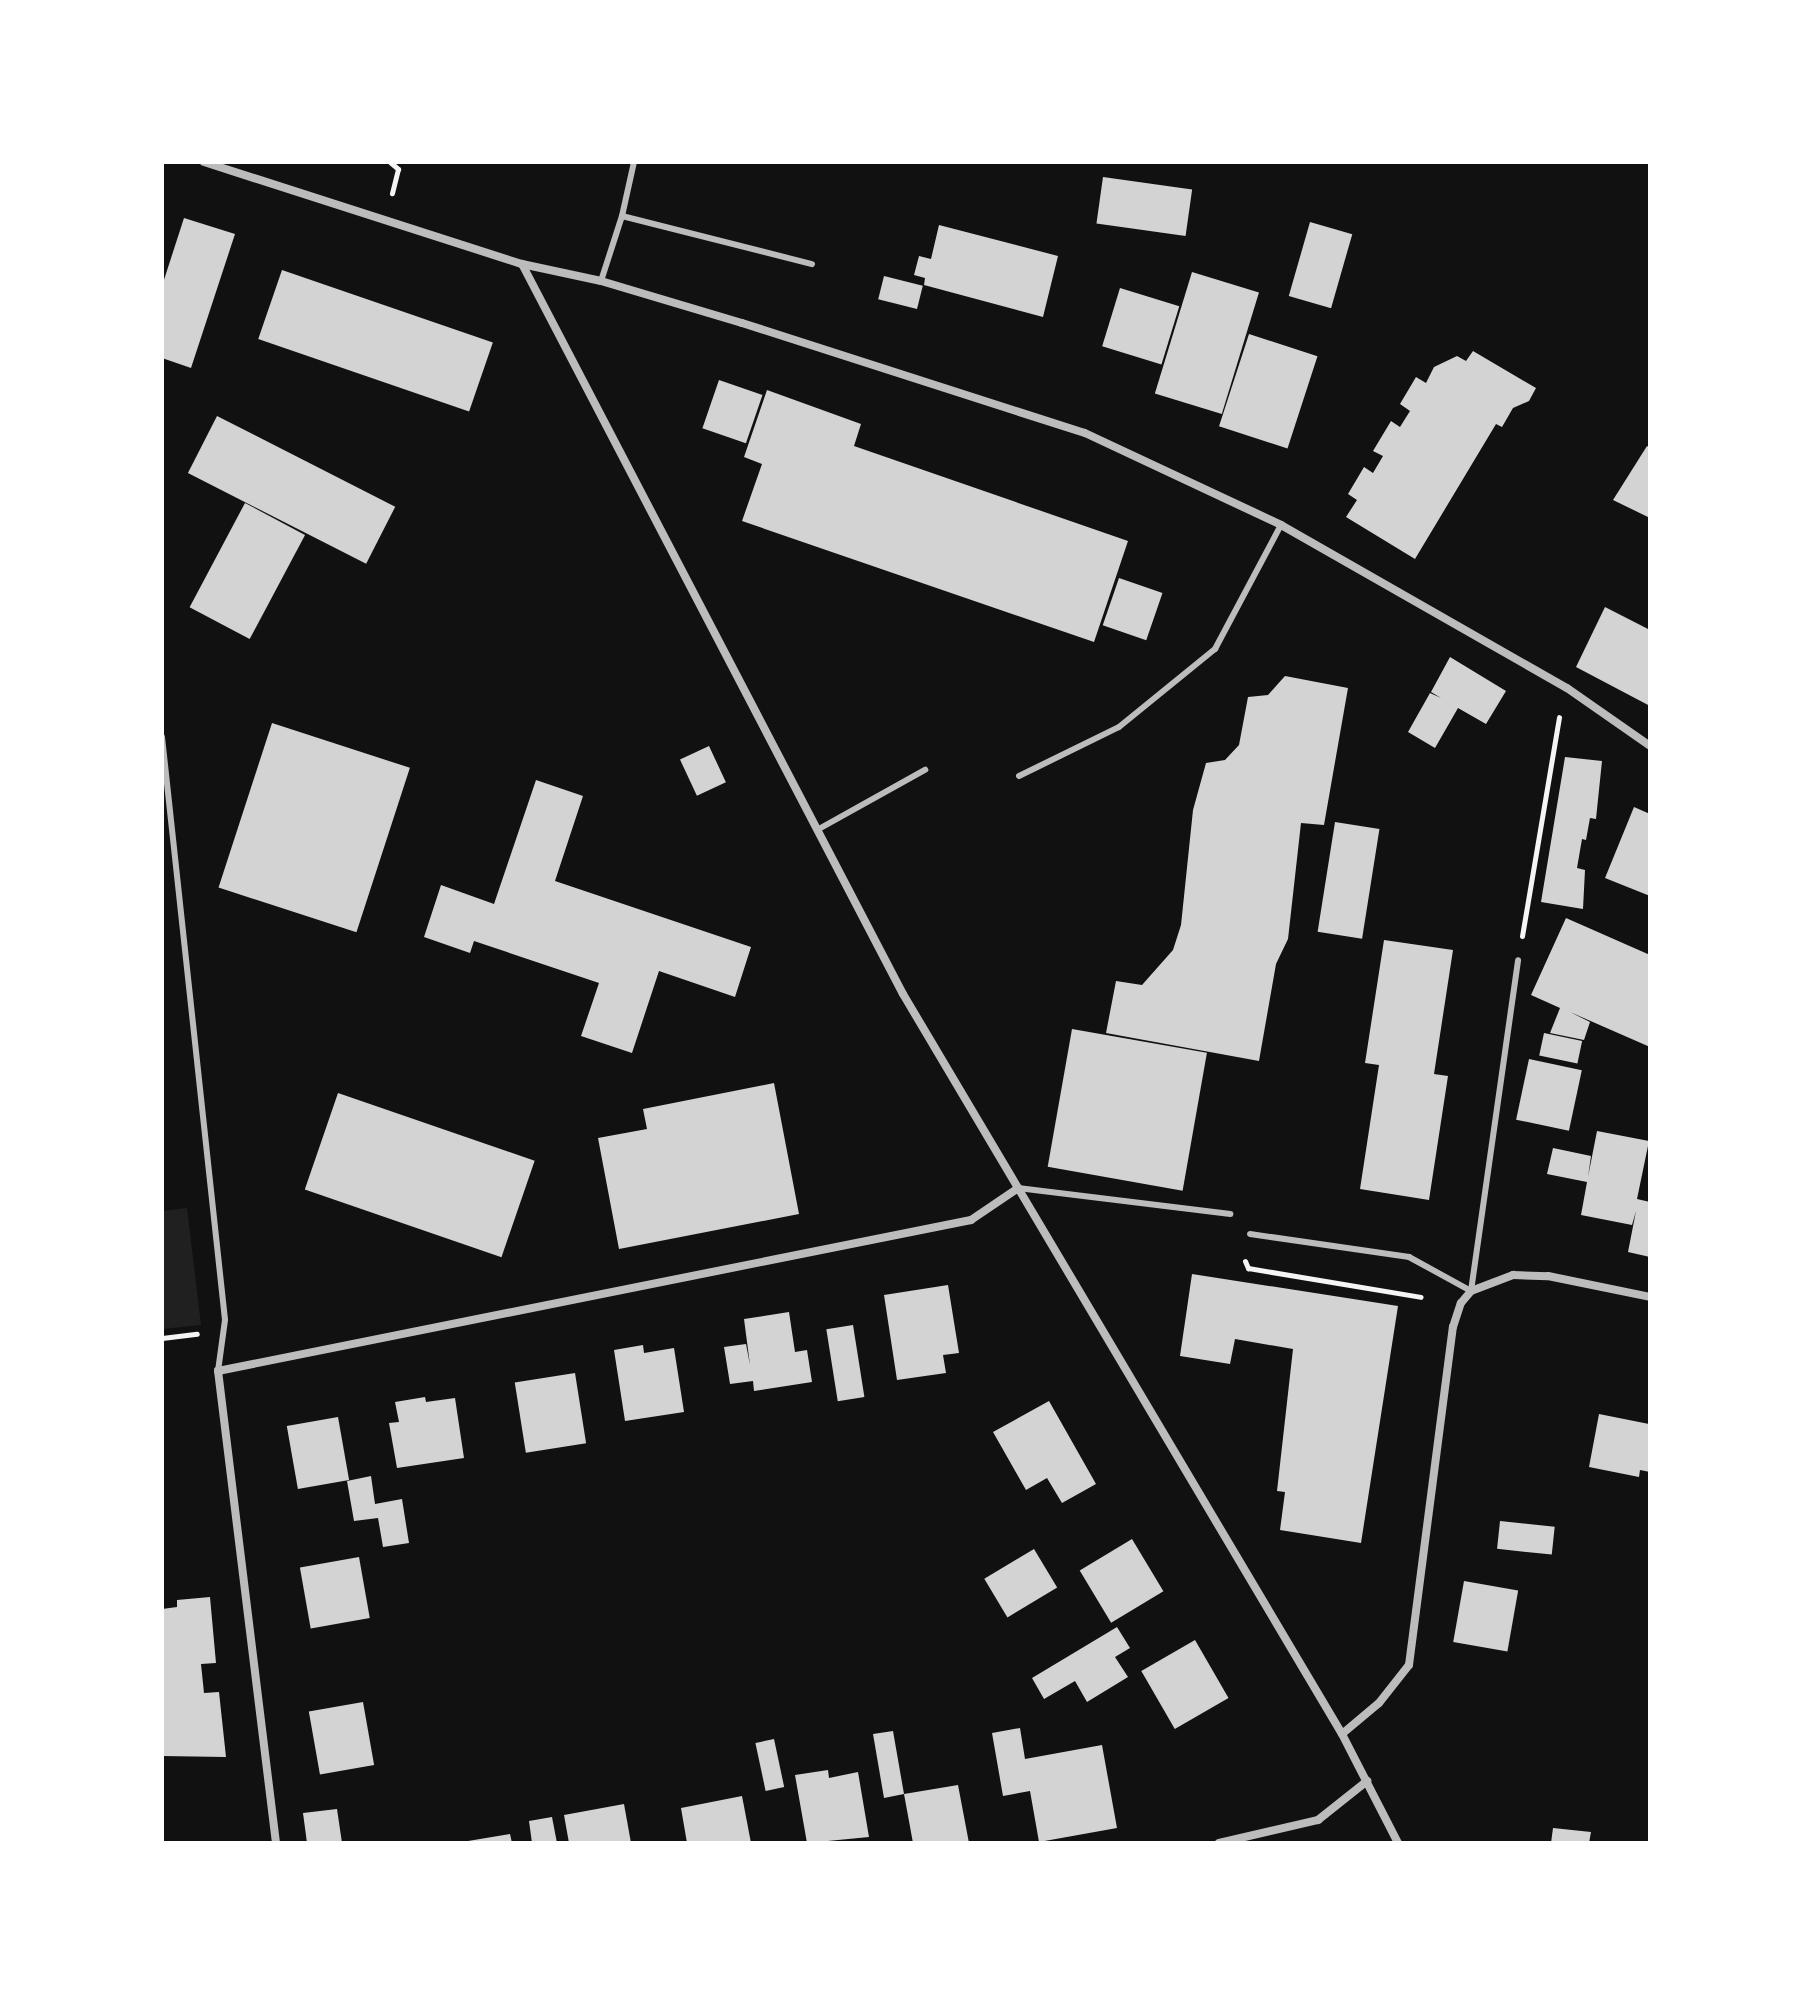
<!DOCTYPE html>
<style>
body{margin:0}
#map{position:relative;width:1812px;height:2005px;overflow:hidden;background:#111;font-family:"DejaVu Sans",sans-serif}
div>[style]{position:absolute}
[style*='--x']{left:calc(var(--x)*1px);top:calc(var(--y)*1px);width:calc(var(--w)*1px);rotate:calc(var(--a)*1deg)}
.green>*{inset:0;background:#202020}
.building>*{inset:0;background:#d3d3d3;transform-origin:0 0}
.path>*{height:5px;margin:-2.5px;padding:0 2.5px;transform-origin:2.5px;border-radius:2.5px;background:#f5f5f5}
.service>*{height:6px;margin:-3px;padding:0 3px;transform-origin:3px;border-radius:3px;background:#bcbcbc}
.minor>*{height:8px;margin:-4px;padding:0 4px;transform-origin:4px;border-radius:4px;background:#bcbcbc}
span{translate:-50% -50%;white-space:nowrap;text-align:center;line-height:1.15;-webkit-text-stroke:8px #fff;paint-order:stroke}
.frame{position:absolute;inset:0;border:164px solid #fff;pointer-events:none}
</style>
<div id="map">
<div class="green">
<div style="clip-path:polygon(187px 1208px,201px 1325px,162px 1329px,162px 1211px)"></div>
</div>
<div class="building">
<div style="left:1103px;top:177px;width:90px;height:47px;rotate:8deg"></div>
<div style="clip-path:polygon(184px 218px,235px 234px,191px 368px,162px 358px,162px 286px)"></div>
<div style="left:1310px;top:222px;width:44px;height:77px;rotate:16deg"></div>
<div style="clip-path:polygon(939px 225px,1058px 256px,1043px 317px,924px 285px,925px 278px,914px 275px,919px 256px,931px 259px)"></div>
<div style="left:282px;top:270px;width:223px;height:73px;rotate:19deg"></div>
<div style="left:1192px;top:272px;width:70px;height:127px;rotate:17deg"></div>
<div style="left:884px;top:276px;width:40px;height:24px;rotate:14deg"></div>
<div style="left:1120px;top:288px;width:62px;height:61px;rotate:17deg"></div>
<div style="left:1249px;top:334px;width:72px;height:97px;rotate:18deg"></div>
<div style="clip-path:polygon(1473px 351px,1536px 388px,1529px 401px,1513px 408px,1502px 427px,1496px 424px,1415px 559px,1346px 517px,1357px 500px,1348px 494px,1364px 467px,1373px 473px,1383px 456px,1373px 451px,1391px 421px,1400px 427px,1410px 411px,1400px 404px,1416px 377px,1426px 383px,1434px 367px,1457px 356px,1466px 361px)"></div>
<div style="left:719px;top:380px;width:46px;height:51px;rotate:19deg"></div>
<div style="clip-path:polygon(767px 390px,861px 424px,854px 446px,1128px 541px,1094px 642px,742px 521px,762px 464px,744px 457px)"></div>
<div style="left:217px;top:416px;width:200px;height:64px;rotate:27deg"></div>
<div style="clip-path:polygon(1647px 446px,1650px 448px,1650px 518px,1613px 500px)"></div>
<div style="left:245px;top:503px;width:68px;height:118px;rotate:28deg"></div>
<div style="left:1119px;top:578px;width:46px;height:50px;rotate:19deg"></div>
<div style="clip-path:polygon(1605px 607px,1650px 630px,1650px 706px,1576px 667px)"></div>
<div style="clip-path:polygon(1450px 657px,1506px 691px,1486px 724px,1458px 708px,1435px 748px,1408px 732px,1430px 693px,1441px 698px,1431px 692px)"></div>
<div style="clip-path:polygon(1285px 676px,1348px 688px,1324px 825px,1301px 823px,1288px 939px,1276px 964px,1259px 1061px,1106px 1033px,1116px 981px,1142px 985px,1173px 950px,1181px 925px,1193px 810px,1206px 763px,1225px 760px,1239px 745px,1248px 697px,1268px 695px)"></div>
<div style="left:272px;top:723px;width:145px;height:173px;rotate:18deg"></div>
<div style="left:709px;top:746px;width:40px;height:32px;rotate:65deg"></div>
<div style="clip-path:polygon(1565px 757px,1602px 761px,1596px 819px,1590px 818px,1586px 840px,1582px 839px,1577px 868px,1585px 870px,1583px 909px,1541px 902px)"></div>
<div style="clip-path:polygon(536px 780px,583px 796px,555px 881px,751px 947px,735px 997px,659px 971px,632px 1053px,581px 1036px,599px 983px,474px 941px,470px 953px,424px 937px,441px 885px,494px 904px)"></div>
<div style="clip-path:polygon(1634px 807px,1650px 814px,1650px 896px,1605px 878px)"></div>
<div style="left:1335px;top:822px;width:45px;height:111px;rotate:9deg"></div>
<div style="clip-path:polygon(1566px 918px,1650px 955px,1650px 1047px,1570px 1012px,1590px 1022px,1584px 1040px,1550px 1033px,1560px 1008px,1531px 995px)"></div>
<div style="clip-path:polygon(1384px 940px,1453px 950px,1434px 1074px,1448px 1076px,1429px 1200px,1360px 1189px,1379px 1065px,1365px 1063px)"></div>
<div style="left:1072px;top:1029px;width:137px;height:140px;rotate:10deg"></div>
<div style="left:1544px;top:1033px;width:39px;height:23px;rotate:12deg"></div>
<div style="left:1529px;top:1059px;width:54px;height:62px;rotate:12deg"></div>
<div style="clip-path:polygon(774px 1083px,799px 1214px,619px 1249px,598px 1138px,647px 1129px,643px 1109px)"></div>
<div style="left:338px;top:1093px;width:208px;height:102px;rotate:19deg"></div>
<div style="clip-path:polygon(1597px 1131px,1649px 1141px,1637px 1199px,1650px 1202px,1650px 1257px,1628px 1252px,1636px 1211px,1632px 1225px,1581px 1215px,1587px 1182px,1547px 1174px,1553px 1148px,1591px 1156px,1588px 1177px)"></div>
<div style="clip-path:polygon(1192px 1274px,1398px 1306px,1361px 1543px,1280px 1530px,1285px 1492px,1277px 1491px,1293px 1349px,1235px 1339px,1230px 1364px,1180px 1356px)"></div>
<div style="clip-path:polygon(948px 1285px,959px 1353px,943px 1355px,946px 1373px,897px 1380px,884px 1295px)"></div>
<div style="clip-path:polygon(789px 1312px,795px 1352px,807px 1350px,812px 1382px,754px 1391px,753px 1381px,730px 1384px,724px 1347px,746px 1344px,750px 1365px,744px 1319px)"></div>
<div style="left:853px;top:1325px;width:73px;height:27px;rotate:81deg"></div>
<div style="clip-path:polygon(643px 1345px,644px 1353px,674px 1348px,684px 1412px,625px 1421px,614px 1350px)"></div>
<div style="left:575px;top:1373px;width:71px;height:61px;rotate:81deg"></div>
<div style="clip-path:polygon(425px 1397px,426px 1402px,455px 1398px,464px 1458px,397px 1468px,389px 1423px,399px 1422px,395px 1402px)"></div>
<div style="clip-path:polygon(1049px 1401px,1096px 1484px,1062px 1503px,1047px 1478px,1026px 1490px,993px 1432px)"></div>
<div style="clip-path:polygon(1599px 1414px,1649px 1424px,1650px 1472px,1640px 1470px,1639px 1477px,1589px 1467px)"></div>
<div style="left:338px;top:1417px;width:64px;height:52px;rotate:80deg"></div>
<div style="clip-path:polygon(371px 1476px,375px 1504px,402px 1499px,409px 1543px,383px 1547px,378px 1518px,354px 1521px,347px 1481px)"></div>
<div style="left:1500px;top:1521px;width:55px;height:28px;rotate:6deg"></div>
<div style="left:1132px;top:1539px;width:61px;height:61px;rotate:59deg"></div>
<div style="left:1034px;top:1549px;width:45px;height:58px;rotate:59deg"></div>
<div style="left:359px;top:1557px;width:62px;height:60px;rotate:80deg"></div>
<div style="left:1464px;top:1581px;width:55px;height:62px;rotate:10deg"></div>
<div style="clip-path:polygon(210px 1597px,216px 1663px,201px 1664px,204px 1693px,219px 1692px,226px 1757px,162px 1756px,162px 1609px,177px 1607px,177px 1600px)"></div>
<div style="clip-path:polygon(1117px 1627px,1130px 1648px,1115px 1657px,1128px 1677px,1087px 1702px,1075px 1681px,1044px 1699px,1032px 1678px)"></div>
<div style="left:1195px;top:1640px;width:67px;height:62px;rotate:60deg"></div>
<div style="left:363px;top:1702px;width:64px;height:55px;rotate:80deg"></div>
<div style="clip-path:polygon(1020px 1728px,1025px 1759px,1102px 1745px,1117px 1828px,1039px 1842px,1030px 1791px,1003px 1796px,992px 1733px)"></div>
<div style="clip-path:polygon(893px 1731px,904px 1794px,958px 1785px,969px 1843px,913px 1843px,904px 1794px,884px 1798px,873px 1734px)"></div>
<div style="left:774px;top:1739px;width:49px;height:19px;rotate:78deg"></div>
<div style="clip-path:polygon(828px 1770px,829px 1778px,858px 1772px,869px 1837px,807px 1843px,795px 1775px)"></div>
<div style="clip-path:polygon(742px 1796px,751px 1843px,687px 1843px,681px 1808px)"></div>
<div style="clip-path:polygon(624px 1804px,631px 1843px,569px 1843px,564px 1815px)"></div>
<div style="clip-path:polygon(337px 1809px,342px 1843px,307px 1843px,303px 1813px)"></div>
<div style="clip-path:polygon(552px 1817px,557px 1843px,532px 1843px,529px 1821px)"></div>
<div style="clip-path:polygon(1553px 1828px,1591px 1832px,1589px 1843px,1551px 1843px)"></div>
<div style="clip-path:polygon(510px 1834px,512px 1843px,468px 1843px,468px 1841px)"></div>
</div>
<div class="path">
<div style="--x:390;--y:162;--w:11;--a:41"></div>
<div style="--x:398;--y:169;--w:25;--a:104"></div>
<div style="--x:1522;--y:936;--w:222;--a:-80.4"></div>
<div style="--x:1245;--y:1261;--w:8;--a:67"></div>
<div style="--x:1248;--y:1268;--w:175;--a:9.5"></div>
<div style="--x:162;--y:1338;--w:35;--a:-7"></div>
</div>
<div class="service">
<div style="--x:622;--y:216;--w:55;--a:-77.5"></div>
<div style="--x:601;--y:281;--w:68;--a:-72.1"></div>
<div style="--x:622;--y:216;--w:196;--a:14.2"></div>
<div style="--x:162;--y:737;--w:586;--a:83.83"></div>
<div style="--x:225;--y:1320;--w:51;--a:97.8"></div>
<div style="--x:1019;--y:776;--w:111;--a:-26.1"></div>
<div style="--x:1119;--y:727;--w:124;--a:-39.1"></div>
<div style="--x:1215;--y:649;--w:140;--a:-62"></div>
<div style="--x:817;--y:830;--w:124;--a:-29.1"></div>
<div style="--x:1018;--y:1188;--w:214;--a:7"></div>
<div style="--x:1250;--y:1234;--w:161;--a:8.2"></div>
<div style="--x:1409;--y:1257;--w:71;--a:28.7"></div>
<div style="--x:1471;--y:1291;--w:334;--a:-81.9"></div>
</div>
<div class="minor">
<div style="--x:204;--y:162;--w:334;--a:17.8"></div>
<div style="--x:522;--y:264;--w:81;--a:12.1"></div>
<div style="--x:601;--y:281;--w:147;--a:16.6"></div>
<div style="--x:742;--y:323;--w:360;--a:17.8"></div>
<div style="--x:1085;--y:433;--w:217;--a:25.1"></div>
<div style="--x:1281;--y:525;--w:329;--a:29.7"></div>
<div style="--x:1567;--y:688;--w:101;--a:34.9"></div>
<div style="--x:522;--y:264;--w:823;--a:62.44"></div>
<div style="--x:903;--y:994;--w:860;--a:59.32"></div>
<div style="--x:1342;--y:1734;--w:123;--a:62.8"></div>
<div style="--x:1342;--y:1734;--w:48;--a:-40"></div>
<div style="--x:1379;--y:1703;--w:48;--a:-51.7"></div>
<div style="--x:1409;--y:1665;--w:341;--a:-82.6"></div>
<div style="--x:1453;--y:1327;--w:25;--a:-72"></div>
<div style="--x:1461;--y:1303;--w:16;--a:-50"></div>
<div style="--x:1471;--y:1291;--w:45;--a:-20.9"></div>
<div style="--x:1513;--y:1275;--w:35;--a:2"></div>
<div style="--x:1548;--y:1276;--w:104;--a:11.6"></div>
<div style="--x:276;--y:1843;--w:476;--a:-97"></div>
<div style="--x:218;--y:1371;--w:768;--a:-11.34"></div>
<div style="--x:971;--y:1220;--w:57;--a:-34.2"></div>
<div style="--x:1219;--y:1843;--w:102;--a:-13.1"></div>
<div style="--x:1318;--y:1820;--w:63;--a:-38.5"></div>
</div>
<div class="frame"></div>
</div>
